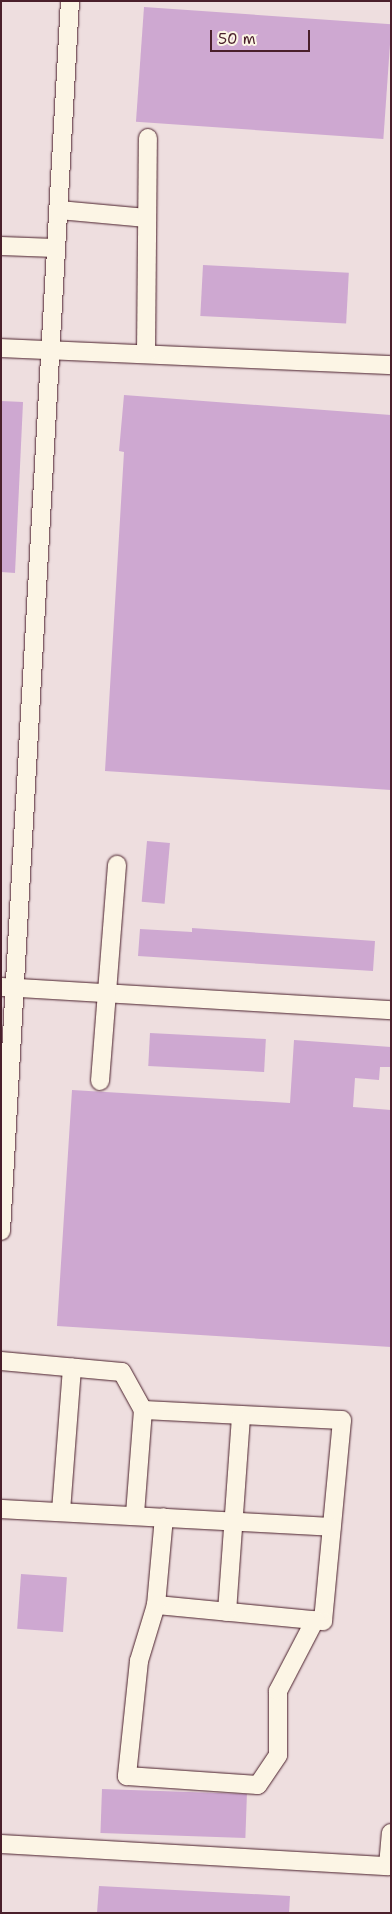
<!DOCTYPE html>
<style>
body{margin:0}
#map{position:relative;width:392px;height:1914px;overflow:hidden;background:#fcf5e5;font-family:"Shantell Sans",sans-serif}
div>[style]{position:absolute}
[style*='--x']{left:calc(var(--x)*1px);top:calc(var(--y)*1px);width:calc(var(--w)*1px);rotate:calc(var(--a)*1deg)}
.built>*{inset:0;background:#eededf;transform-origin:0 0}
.building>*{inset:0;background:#cea8d1;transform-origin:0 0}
.roads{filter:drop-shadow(0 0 1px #4a1f2b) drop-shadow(0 0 1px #4a1f2b)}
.minor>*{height:18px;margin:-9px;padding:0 9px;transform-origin:9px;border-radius:9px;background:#fcf5e5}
span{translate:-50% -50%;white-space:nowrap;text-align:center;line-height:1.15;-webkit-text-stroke:4px #fcf5e5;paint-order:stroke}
.frame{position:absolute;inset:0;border:2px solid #4a1f2b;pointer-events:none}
.scale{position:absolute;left:210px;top:30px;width:100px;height:22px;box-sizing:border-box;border:2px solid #4a1f2b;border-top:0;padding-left:6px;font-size:15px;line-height:18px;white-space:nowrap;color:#4a1f2b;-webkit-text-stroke:4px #fcf5e5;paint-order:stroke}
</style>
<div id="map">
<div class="built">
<div style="left:1px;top:1px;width:390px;height:1912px"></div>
</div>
<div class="building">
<div style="left:144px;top:7px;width:248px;height:115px;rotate:4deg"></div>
<div style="left:203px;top:265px;width:146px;height:51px;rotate:3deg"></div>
<div style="clip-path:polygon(124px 395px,391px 415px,391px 790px,105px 771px,124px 452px,119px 451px)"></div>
<div style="clip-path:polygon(1px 401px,23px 402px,15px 573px,1px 572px)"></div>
<div style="left:147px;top:841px;width:23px;height:61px;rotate:5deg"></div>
<div style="clip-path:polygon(192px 928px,375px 941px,373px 971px,138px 956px,140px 929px,192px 932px)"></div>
<div style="left:150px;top:1033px;width:116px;height:33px;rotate:3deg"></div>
<div style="clip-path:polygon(294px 1040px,391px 1047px,390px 1067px,380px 1067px,379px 1080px,355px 1078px,353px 1107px,391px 1110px,391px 1347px,57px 1326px,72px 1090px,290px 1103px)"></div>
<div style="left:21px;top:1574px;width:46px;height:55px;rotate:4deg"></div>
<div style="left:102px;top:1789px;width:145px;height:44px;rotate:2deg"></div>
<div style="clip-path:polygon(99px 1886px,290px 1896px,289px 1913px,97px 1913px)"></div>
</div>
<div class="roads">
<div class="minor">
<div style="--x:59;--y:210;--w:88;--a:5.2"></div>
<div style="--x:1;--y:246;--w:54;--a:2.1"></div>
<div style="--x:1;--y:348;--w:390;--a:2.5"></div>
<div style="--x:146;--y:354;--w:216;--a:-89.5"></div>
<div style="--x:1;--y:987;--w:391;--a:3.4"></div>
<div style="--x:100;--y:1081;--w:217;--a:-85.5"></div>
<div style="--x:1;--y:1231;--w:1232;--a:-86.79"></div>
<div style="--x:1;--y:1361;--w:121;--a:5.2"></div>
<div style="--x:122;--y:1372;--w:43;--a:61.1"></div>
<div style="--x:143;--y:1410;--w:199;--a:2.9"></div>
<div style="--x:342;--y:1420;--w:202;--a:95.4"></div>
<div style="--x:323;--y:1621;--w:168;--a:-174.5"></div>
<div style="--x:156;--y:1605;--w:88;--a:-84.8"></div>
<div style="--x:1;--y:1509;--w:331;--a:3.1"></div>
<div style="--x:61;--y:1511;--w:144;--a:-85.6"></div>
<div style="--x:135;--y:1514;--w:104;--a:-85.6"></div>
<div style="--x:156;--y:1605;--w:59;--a:106.9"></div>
<div style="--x:139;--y:1661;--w:116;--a:96"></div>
<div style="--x:127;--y:1776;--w:131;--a:3.9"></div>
<div style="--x:258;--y:1785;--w:36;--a:-56"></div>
<div style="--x:278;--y:1755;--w:64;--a:-90"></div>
<div style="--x:278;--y:1691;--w:80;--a:-62.5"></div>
<div style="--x:227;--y:1612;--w:197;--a:-85.9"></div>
<div style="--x:1;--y:1844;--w:388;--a:3.3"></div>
<div style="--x:388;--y:1866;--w:33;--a:-85"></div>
</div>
</div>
<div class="frame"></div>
<div class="scale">50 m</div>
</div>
